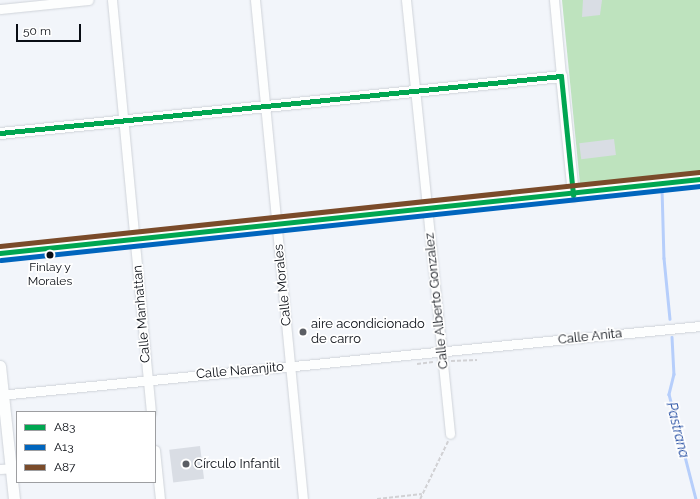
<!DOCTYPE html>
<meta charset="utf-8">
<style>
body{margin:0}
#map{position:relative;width:700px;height:499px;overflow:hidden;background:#f2f5fa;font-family:Raleway,sans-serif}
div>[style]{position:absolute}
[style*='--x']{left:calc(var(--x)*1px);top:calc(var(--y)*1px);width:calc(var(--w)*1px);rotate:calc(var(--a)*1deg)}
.green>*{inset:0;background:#bee3be}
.stream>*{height:2.5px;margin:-1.25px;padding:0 1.25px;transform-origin:1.25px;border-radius:1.25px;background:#b6cefb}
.building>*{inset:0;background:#d9dde4;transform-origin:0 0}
.path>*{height:1.5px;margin-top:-0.75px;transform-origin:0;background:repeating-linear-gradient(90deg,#d1d1d4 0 4px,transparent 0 6px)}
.roads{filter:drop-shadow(0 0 1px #cfd3d9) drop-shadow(0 0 1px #cfd3d9)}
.minor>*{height:9px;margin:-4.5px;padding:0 4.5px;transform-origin:4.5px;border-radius:4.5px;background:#fdfefe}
.tertiary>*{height:11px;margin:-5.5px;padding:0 5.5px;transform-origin:5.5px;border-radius:5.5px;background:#fdfefe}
.bus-1>*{height:5px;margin:-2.5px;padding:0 2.5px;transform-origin:2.5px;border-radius:2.5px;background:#00a651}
.bus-2>*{height:5px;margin:-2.5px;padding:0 2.5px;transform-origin:2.5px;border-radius:2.5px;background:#0065bd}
.bus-3>*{height:5px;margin:-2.5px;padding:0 2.5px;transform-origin:2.5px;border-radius:2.5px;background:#7a4b2a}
.dots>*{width:11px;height:11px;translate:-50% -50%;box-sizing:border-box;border:2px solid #fff;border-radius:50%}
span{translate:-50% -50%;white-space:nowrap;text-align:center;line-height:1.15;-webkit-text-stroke:3.5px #fff;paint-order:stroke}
.bus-label{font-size:12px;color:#090d14}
.street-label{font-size:13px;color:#090d14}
.poi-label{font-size:13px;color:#090d14}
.left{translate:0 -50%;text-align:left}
.water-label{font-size:14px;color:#1e489f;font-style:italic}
.legend{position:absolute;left:16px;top:411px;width:140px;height:72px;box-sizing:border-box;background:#fff;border:1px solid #9d9ea1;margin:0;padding:5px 7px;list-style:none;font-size:12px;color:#090d14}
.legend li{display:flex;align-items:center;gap:8px;height:20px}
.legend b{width:20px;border:1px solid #9d9ea1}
.scale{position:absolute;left:16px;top:24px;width:65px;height:18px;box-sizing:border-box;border:2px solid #090d14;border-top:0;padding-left:5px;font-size:12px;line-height:14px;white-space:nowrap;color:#090d14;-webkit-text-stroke:3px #fff;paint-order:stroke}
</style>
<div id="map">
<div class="green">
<div style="clip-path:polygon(562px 0,700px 0,700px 172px,580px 184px)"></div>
</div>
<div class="stream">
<div style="--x:662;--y:188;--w:70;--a:88.4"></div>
<div style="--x:664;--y:258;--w:61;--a:84.4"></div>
<div style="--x:672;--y:337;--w:37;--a:87"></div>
<div style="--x:674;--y:374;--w:21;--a:104"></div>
<div style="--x:669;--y:394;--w:108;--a:75.6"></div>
</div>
<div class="building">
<div style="clip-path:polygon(583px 0,602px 0,600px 15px,582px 17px)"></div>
<div style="left:614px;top:139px;width:16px;height:35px;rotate:83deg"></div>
<div style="left:200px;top:446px;width:33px;height:31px;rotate:83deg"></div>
</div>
<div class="path">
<div style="--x:451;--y:361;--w:26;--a:-2"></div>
<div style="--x:417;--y:364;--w:16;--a:-7"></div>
<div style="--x:377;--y:499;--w:45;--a:-6.3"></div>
<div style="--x:420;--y:499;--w:64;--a:-64.2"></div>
</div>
<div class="roads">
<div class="minor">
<div style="--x:112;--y:0;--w:414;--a:84.6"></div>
<div style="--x:255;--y:0;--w:501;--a:84.51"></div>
<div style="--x:406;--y:0;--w:436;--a:84.2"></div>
<div style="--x:554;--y:0;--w:76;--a:84.7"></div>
<div style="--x:0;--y:9;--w:89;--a:-5.8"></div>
<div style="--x:0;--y:395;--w:703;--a:-5.63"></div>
<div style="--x:155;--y:450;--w:49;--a:84.2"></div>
<div style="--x:0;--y:469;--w:17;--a:-3"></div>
</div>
<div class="tertiary">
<div style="--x:0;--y:133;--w:564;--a:-5.8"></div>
<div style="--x:561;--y:76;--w:120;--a:84.2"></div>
<div style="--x:0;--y:253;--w:704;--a:-6.03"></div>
<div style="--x:0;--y:366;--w:134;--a:84"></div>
</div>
</div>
<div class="bus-1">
<div style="--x:0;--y:133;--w:564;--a:-5.8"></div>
<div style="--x:561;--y:76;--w:120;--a:84.2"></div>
<div style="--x:0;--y:253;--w:704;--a:-6.03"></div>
</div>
<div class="bus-2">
<div style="--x:1;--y:260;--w:703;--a:-6.04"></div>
</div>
<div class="bus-3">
<div style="--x:0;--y:246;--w:703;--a:-6.04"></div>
</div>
<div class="dots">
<div style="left:50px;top:255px;background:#090d14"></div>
<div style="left:303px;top:332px;background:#5b5e64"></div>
<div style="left:186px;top:464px;background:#5b5e64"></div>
</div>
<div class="bus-label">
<span style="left:50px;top:275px">Finlay y<br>Morales</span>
</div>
<div class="street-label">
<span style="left:283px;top:285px;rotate:-96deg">Calle Morales</span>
<span style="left:437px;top:301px;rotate:-96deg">Calle Alberto Gonzalez</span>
<span style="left:142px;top:314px;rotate:-95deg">Calle Manhattan</span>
<span style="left:590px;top:337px;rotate:-6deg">Calle Anita</span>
<span style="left:240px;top:371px;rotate:-5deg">Calle Naranjito</span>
</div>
<div class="poi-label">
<span class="left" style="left:311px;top:332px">aire acondicionado<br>de carro</span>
<span class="left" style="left:194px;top:464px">Círculo Infantil</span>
</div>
<div class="water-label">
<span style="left:678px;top:430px;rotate:76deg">Pastrana</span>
</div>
<ul class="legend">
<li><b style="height:5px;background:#00a651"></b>A83</li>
<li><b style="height:5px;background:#0065bd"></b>A13</li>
<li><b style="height:5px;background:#7a4b2a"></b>A87</li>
</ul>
<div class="scale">50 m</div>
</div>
